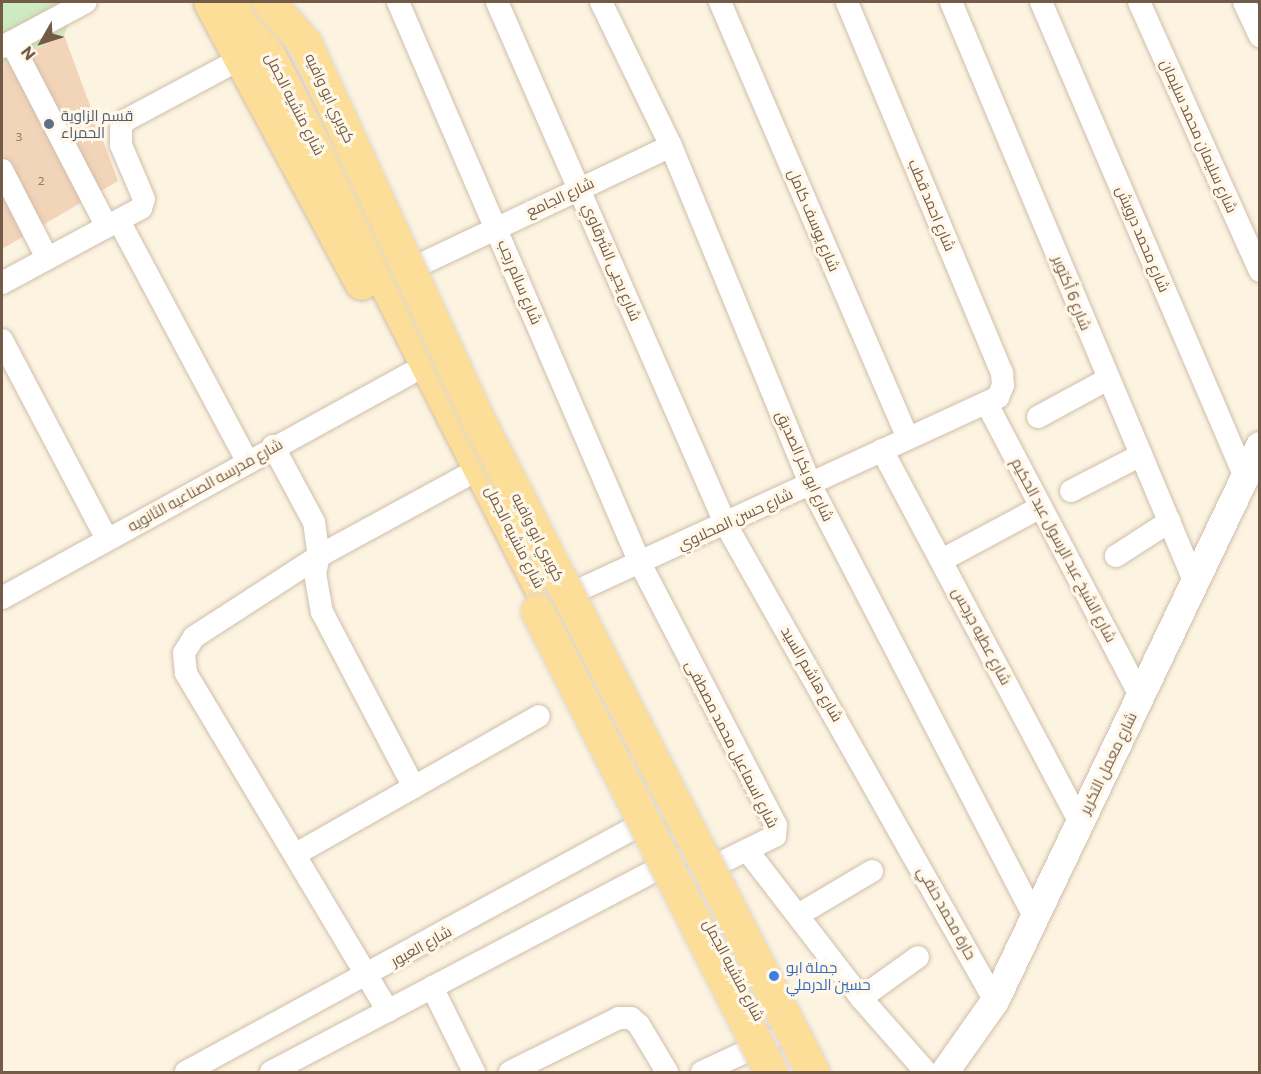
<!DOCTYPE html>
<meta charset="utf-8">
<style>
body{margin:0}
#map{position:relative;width:1261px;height:1074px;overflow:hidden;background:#fcf4e1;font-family:Commissioner,Cairo,sans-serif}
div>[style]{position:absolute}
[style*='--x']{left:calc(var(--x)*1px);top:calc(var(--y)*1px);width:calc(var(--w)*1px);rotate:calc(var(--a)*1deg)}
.green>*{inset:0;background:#ceeac0}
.building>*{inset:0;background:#f2d4b9}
.roads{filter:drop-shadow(0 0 2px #d0beab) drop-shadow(0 0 2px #d0beab)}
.minor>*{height:22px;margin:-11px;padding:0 11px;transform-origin:11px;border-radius:11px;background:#fff}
.tertiary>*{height:28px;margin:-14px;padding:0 14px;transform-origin:14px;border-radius:14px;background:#fff}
.primary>*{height:33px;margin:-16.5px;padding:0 16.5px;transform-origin:16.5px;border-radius:16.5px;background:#fcde98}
.bridges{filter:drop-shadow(0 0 2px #ded8d3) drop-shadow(0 0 2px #ded8d3)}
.primary-bridge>*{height:33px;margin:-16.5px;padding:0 16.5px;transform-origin:16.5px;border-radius:16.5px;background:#fcde98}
.dots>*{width:16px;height:16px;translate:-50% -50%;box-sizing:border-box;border:3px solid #fff7e8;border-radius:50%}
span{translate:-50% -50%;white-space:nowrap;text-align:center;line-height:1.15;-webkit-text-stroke:6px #fff7e8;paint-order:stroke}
.number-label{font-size:12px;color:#947964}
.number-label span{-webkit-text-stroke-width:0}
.street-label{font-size:15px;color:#745b48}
.service-label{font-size:15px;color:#4e5e75}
.left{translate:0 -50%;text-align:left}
.shop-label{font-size:15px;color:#366cbe}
.frame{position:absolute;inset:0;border:3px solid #745b48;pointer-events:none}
.north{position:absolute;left:12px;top:12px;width:60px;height:60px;-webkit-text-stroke:4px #fff7e8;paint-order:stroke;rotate:231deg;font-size:16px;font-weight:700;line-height:24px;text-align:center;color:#745b48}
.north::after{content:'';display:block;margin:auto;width:21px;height:27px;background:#745b48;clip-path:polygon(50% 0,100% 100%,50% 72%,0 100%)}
</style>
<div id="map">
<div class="green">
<div style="clip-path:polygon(2px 2px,78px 2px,64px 35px,2px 66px)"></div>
</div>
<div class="building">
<div style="clip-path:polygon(64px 35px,118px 181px,2px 249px,2px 66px)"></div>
</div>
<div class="roads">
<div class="minor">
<div style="--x:398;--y:2;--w:611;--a:66.67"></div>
<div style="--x:640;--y:563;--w:295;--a:62.6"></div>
<div style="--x:776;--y:825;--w:11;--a:95"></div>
<div style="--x:775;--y:836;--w:99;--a:153.7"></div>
<div style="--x:497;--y:2;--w:569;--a:66.36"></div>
<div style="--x:725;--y:523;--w:549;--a:60.54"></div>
<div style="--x:601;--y:2;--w:160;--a:64.1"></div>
<div style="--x:671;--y:146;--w:365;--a:67.6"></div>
<div style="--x:810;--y:484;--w:489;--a:62.6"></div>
<div style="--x:720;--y:2;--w:475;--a:66.7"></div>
<div style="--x:951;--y:2;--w:630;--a:67.22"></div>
<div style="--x:1041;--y:2;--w:517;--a:66.76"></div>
<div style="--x:1139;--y:2;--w:295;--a:65.8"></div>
<div style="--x:1244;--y:2;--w:38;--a:65"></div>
<div style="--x:11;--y:42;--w:208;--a:62.6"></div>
<div style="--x:2;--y:47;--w:95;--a:-28.2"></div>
<div style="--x:2;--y:170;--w:99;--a:62.9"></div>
<div style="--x:119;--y:221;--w:272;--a:61.9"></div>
<div style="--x:398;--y:275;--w:302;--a:-25.3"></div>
<div style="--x:2;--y:283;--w:158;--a:-28.3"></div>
<div style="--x:141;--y:208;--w:9;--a:-72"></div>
<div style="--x:144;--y:199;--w:59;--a:-113.1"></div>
<div style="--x:121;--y:145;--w:18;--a:-90"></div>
<div style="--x:121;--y:127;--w:9;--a:-54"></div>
<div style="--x:126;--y:120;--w:132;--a:-28.1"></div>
<div style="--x:2;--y:340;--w:225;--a:62.2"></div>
<div style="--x:987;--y:404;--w:330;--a:62.3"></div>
<div style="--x:1038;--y:417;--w:80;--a:-28.5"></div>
<div style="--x:273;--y:446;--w:86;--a:61.7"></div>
<div style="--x:314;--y:522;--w:34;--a:82"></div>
<div style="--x:319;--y:556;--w:17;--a:103"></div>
<div style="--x:315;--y:573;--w:40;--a:80"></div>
<div style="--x:322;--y:612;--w:198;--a:62.3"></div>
<div style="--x:882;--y:450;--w:422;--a:62"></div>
<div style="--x:1071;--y:491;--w:79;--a:-27.2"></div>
<div style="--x:1116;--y:556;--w:64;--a:-32.9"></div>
<div style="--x:942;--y:560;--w:112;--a:-28.2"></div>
<div style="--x:2;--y:598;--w:465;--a:-28.8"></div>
<div style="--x:555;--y:601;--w:488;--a:-24.7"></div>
<div style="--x:998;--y:397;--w:13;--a:-67"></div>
<div style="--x:1003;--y:385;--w:12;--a:-95"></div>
<div style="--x:1002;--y:373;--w:402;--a:-112.7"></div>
<div style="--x:747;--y:850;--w:187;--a:52.4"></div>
<div style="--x:861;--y:998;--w:98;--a:48.7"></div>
<div style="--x:296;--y:854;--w:279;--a:-29.6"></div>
<div style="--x:798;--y:915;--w:86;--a:-30.7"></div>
<div style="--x:432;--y:987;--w:95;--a:63.7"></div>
<div style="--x:861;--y:998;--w:70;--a:-35.7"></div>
<div style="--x:388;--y:1011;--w:394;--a:-120.9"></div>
<div style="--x:186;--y:673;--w:20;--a:-96"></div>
<div style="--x:184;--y:653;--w:19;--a:-58"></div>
<div style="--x:194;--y:637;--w:149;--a:-32.9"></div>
<div style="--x:319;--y:556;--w:165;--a:-28.6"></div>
<div style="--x:186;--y:1072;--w:533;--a:-28.58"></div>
<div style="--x:271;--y:1072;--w:458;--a:-27.7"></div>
<div style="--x:510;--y:1072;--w:122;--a:-26.4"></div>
<div style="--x:619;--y:1018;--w:12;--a:0"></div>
<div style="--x:631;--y:1018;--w:11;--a:41"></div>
<div style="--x:639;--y:1025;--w:55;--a:59.2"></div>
<div style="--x:702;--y:1072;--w:76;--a:-24.9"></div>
</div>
<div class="tertiary">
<div style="--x:945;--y:1072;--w:87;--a:-54.8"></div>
<div style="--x:995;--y:1001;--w:615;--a:-64.48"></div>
</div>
<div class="primary">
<div style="--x:210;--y:2;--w:319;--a:61.7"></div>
<div style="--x:242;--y:2;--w:714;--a:63"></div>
</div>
</div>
<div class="bridges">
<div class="primary-bridge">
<div style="--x:269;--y:2;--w:55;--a:48.7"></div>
<div style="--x:305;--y:43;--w:416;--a:65.3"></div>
<div style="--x:479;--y:421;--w:732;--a:62.84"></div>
<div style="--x:537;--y:611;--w:517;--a:63.09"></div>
</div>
</div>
<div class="dots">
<div style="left:49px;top:124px;background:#5c6f8a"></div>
<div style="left:774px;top:976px;background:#3f7fe0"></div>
</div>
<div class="number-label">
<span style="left:19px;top:137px">3</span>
<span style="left:41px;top:181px">2</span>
</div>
<div class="street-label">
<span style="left:330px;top:98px;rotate:65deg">كوبري ابو وافيه</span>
<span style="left:295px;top:104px;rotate:63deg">شارع منشيه الجمل</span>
<span style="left:1199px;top:136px;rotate:66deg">شارع سليمان محمد سليمان</span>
<span style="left:560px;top:197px;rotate:-25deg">شارع الجامع</span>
<span style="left:932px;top:205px;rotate:67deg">شارع احمد قطب</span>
<span style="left:814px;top:220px;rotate:67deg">شارع يوسف كامل</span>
<span style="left:1143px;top:239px;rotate:67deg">شارع محمد درويش</span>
<span style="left:612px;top:262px;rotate:67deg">شارع يحيى الشرقاوي</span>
<span style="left:520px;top:282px;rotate:67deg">شارع سالم رجب</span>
<span style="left:1072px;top:293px;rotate:68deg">شارع 6 أكتوبر</span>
<span style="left:805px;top:466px;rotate:66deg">شارع ابو بكر الصديق</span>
<span style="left:205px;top:485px;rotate:-29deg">شارع مدرسه الصناعيه الثانويه</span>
<span style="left:735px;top:519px;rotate:-25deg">شارع حسن المحلاوي</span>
<span style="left:515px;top:537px;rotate:63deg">شارع منشيه الجمل</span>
<span style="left:538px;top:537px;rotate:63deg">كوبري ابو وافيه</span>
<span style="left:1064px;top:550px;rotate:62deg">شارع الشيخ عبد الرسول عبد الحكيم</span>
<span style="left:982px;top:636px;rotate:62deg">شارع عطيه جرجس</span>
<span style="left:812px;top:674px;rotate:60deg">شارع هاشم السيد</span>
<span style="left:732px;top:744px;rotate:63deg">شارع اسماعيل محمد مصطفى</span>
<span style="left:1108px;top:763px;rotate:-64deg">شارع معمل التكرير</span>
<span style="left:947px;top:913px;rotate:61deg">حارة محمد حنفي</span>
<span style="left:421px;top:946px;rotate:-29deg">شارع العبور</span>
<span style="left:734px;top:970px;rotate:62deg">شارع منشيه الجمل</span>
</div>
<div class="service-label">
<span class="left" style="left:61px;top:124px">قسم الزاوية<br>الحمراء</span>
</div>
<div class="shop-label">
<span class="left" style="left:786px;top:976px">جملة ابو<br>حسين الدرملي</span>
</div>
<div class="frame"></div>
<div class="north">N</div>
</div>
